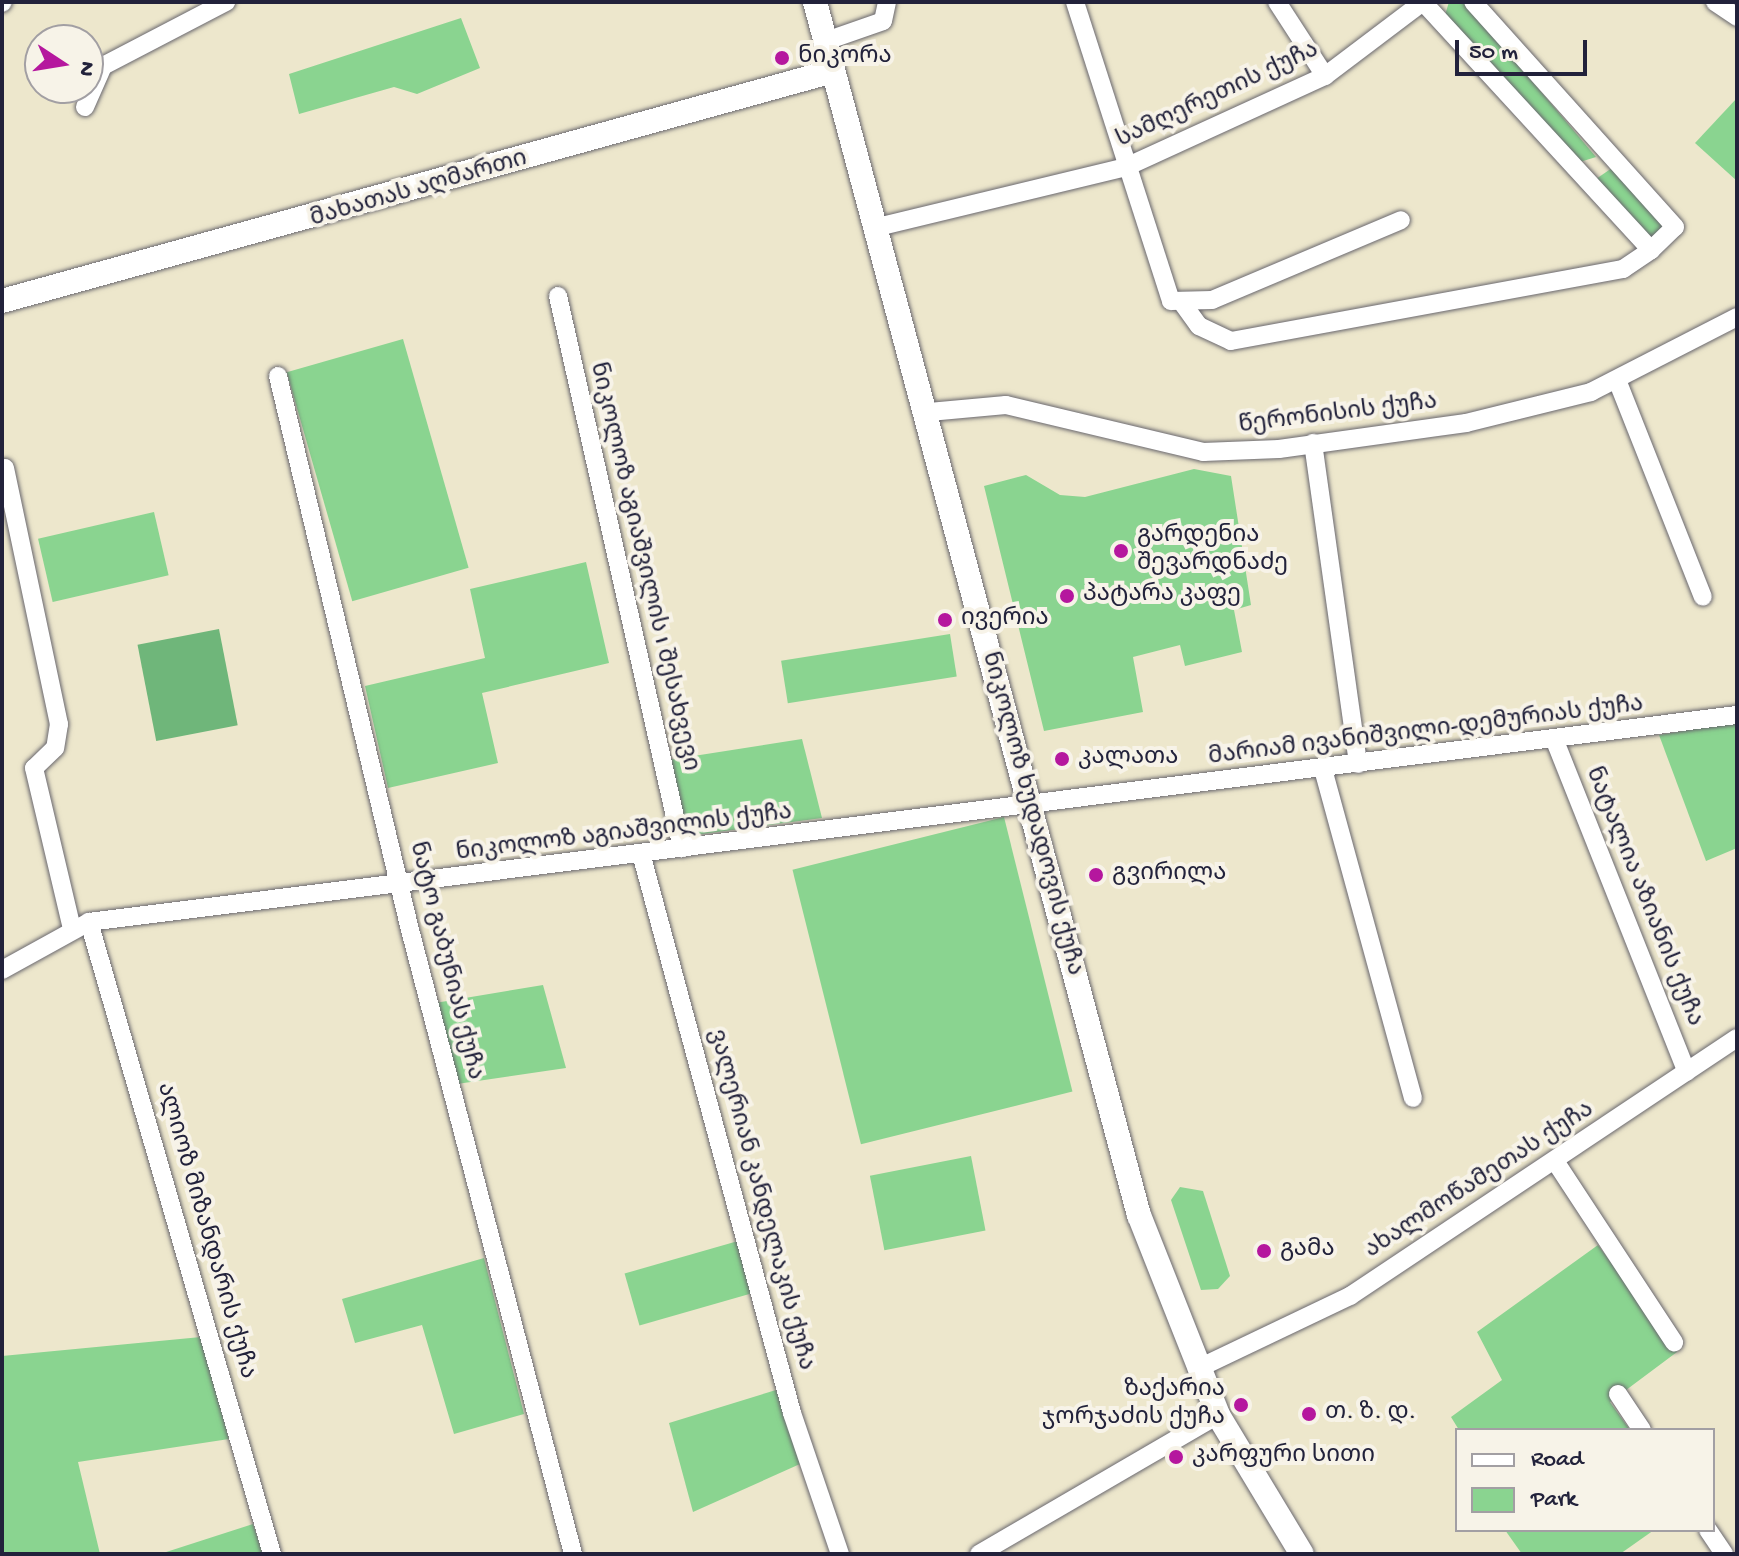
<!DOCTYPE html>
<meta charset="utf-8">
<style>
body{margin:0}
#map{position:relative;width:1739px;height:1556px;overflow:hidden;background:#ede7cc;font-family:"Gochi Hand","Noto Sans Georgian",sans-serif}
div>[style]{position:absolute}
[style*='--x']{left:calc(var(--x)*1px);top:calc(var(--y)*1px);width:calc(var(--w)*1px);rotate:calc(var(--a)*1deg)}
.green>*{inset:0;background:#8ad490;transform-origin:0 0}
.forest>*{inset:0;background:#6fb67a;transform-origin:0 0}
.roads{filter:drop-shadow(0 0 2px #69676e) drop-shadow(0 0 2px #69676e)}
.minor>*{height:18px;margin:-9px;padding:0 9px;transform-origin:9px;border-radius:9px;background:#fff}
.major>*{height:24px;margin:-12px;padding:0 12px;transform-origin:12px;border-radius:12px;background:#fff}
.dots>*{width:22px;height:22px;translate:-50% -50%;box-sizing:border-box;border:4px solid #f7f3e8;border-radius:50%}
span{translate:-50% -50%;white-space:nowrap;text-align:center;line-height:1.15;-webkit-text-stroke:8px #f7f3e8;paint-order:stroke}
.poi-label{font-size:24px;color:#22223b}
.left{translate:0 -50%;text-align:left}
.right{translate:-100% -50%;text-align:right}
.street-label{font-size:24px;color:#22223b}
.frame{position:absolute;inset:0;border:4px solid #22223b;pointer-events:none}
.legend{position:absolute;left:1455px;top:1428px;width:260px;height:104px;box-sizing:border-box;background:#f7f3e8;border:2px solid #a29fa3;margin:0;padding:10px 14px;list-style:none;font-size:24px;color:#22223b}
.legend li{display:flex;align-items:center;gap:16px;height:40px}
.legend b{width:40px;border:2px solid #a29fa3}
.north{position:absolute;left:24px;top:24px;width:80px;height:80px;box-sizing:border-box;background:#f7f3e8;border:2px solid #a29fa3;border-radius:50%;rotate:102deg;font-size:22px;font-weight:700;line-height:32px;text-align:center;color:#22223b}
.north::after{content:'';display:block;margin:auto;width:28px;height:36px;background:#b5179e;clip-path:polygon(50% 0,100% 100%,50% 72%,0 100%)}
.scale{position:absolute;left:1455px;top:40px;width:132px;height:36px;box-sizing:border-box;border:4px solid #22223b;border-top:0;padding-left:10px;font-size:24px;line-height:28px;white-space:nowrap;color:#22223b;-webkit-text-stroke:6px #f7f3e8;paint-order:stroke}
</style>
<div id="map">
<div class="green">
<div style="clip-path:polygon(1449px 2px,1467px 4px,1596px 157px,1580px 162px,1445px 15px)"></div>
<div style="clip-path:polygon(461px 18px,480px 68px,417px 94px,394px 87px,299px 114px,289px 74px)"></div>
<div style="clip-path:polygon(1737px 98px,1737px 181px,1695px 143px)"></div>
<div style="clip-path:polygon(1612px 168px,1663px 226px,1656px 236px,1648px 238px,1596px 179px)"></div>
<div style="left:403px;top:339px;width:238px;height:121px;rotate:74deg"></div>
<div style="clip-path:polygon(1194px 469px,1231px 476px,1251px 605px,1234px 610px,1242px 652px,1185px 666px,1180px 645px,1133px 657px,1143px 712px,1044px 731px,984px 486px,1026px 475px,1060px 495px,1085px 497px)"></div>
<div style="left:154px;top:512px;width:65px;height:119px;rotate:77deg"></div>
<div style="clip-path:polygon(586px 562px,609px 663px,482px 693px,498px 763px,388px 788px,365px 686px,485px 658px,470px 589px)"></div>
<div style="left:950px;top:634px;width:43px;height:171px;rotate:81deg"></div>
<div style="clip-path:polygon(1737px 722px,1737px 848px,1706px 861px,1659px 735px)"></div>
<div style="clip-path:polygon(802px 739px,822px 818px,688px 836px,668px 760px)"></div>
<div style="left:1004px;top:817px;width:283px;height:218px;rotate:76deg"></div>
<div style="clip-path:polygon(543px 985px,566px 1068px,457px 1084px,435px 1003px)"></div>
<div style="left:971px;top:1156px;width:76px;height:103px;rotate:79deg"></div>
<div style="clip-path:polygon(1180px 1187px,1203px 1191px,1230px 1276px,1218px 1289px,1201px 1290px,1171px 1200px)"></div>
<div style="left:738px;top:1241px;width:54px;height:118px;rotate:74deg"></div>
<div style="clip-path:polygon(1598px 1245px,1677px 1352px,1610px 1402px,1630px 1430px,1459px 1430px,1451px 1417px,1502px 1380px,1477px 1332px)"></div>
<div style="clip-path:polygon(484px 1258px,524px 1414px,454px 1434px,422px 1325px,355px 1343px,342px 1299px)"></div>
<div style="clip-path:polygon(201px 1337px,229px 1439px,78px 1462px,100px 1554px,2px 1554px,2px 1356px)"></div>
<div style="clip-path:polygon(776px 1390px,800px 1464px,693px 1512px,669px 1423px)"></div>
<div style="clip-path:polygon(253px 1524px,263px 1554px,160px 1554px)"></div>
<div style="clip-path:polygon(1505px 1530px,1654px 1530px,1620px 1554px,1522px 1554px)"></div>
</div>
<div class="forest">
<div style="left:219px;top:629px;width:98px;height:83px;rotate:79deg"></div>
</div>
<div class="roads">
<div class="minor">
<div style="--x:1075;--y:2;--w:314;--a:72.2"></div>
<div style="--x:1171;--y:301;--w:41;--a:-1.4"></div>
<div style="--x:1212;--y:300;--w:205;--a:-22.9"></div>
<div style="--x:1277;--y:2;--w:88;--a:57"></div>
<div style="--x:1423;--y:2;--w:337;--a:47.4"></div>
<div style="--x:1651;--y:250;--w:33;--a:-44"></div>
<div style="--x:1675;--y:227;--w:302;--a:-131.9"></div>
<div style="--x:1715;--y:2;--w:27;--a:34"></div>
<div style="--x:2;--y:3;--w:1;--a:-45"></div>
<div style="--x:826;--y:41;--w:60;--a:-19.3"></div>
<div style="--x:883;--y:21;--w:19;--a:-78"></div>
<div style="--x:85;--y:107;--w:45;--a:-66.3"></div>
<div style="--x:103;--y:66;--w:139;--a:-27.5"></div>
<div style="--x:874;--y:228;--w:259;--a:-13.6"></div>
<div style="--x:1126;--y:167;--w:219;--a:-24.6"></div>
<div style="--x:1325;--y:76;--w:123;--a:-37.1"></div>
<div style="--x:558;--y:296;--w:566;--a:77.34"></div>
<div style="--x:1183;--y:304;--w:27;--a:54"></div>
<div style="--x:1199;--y:326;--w:35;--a:25"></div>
<div style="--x:1231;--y:341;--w:399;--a:-10.4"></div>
<div style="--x:1623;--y:269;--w:34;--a:-34"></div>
<div style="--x:278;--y:376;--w:565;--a:76.6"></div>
<div style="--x:409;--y:926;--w:649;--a:75.36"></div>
<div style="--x:1617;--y:380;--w:233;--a:68.4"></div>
<div style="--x:929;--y:412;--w:77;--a:-5.2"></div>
<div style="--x:1006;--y:405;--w:203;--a:13.4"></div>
<div style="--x:1203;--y:452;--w:76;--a:-2.3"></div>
<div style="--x:1279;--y:449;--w:189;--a:-7.9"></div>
<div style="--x:1466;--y:423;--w:129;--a:-13.9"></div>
<div style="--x:1591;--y:392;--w:164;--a:-27.2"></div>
<div style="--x:1313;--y:443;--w:324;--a:82"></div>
<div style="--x:5;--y:468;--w:262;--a:78.1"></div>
<div style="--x:59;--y:724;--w:24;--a:99"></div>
<div style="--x:55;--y:748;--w:29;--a:136"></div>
<div style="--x:34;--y:768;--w:165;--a:76.7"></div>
<div style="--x:1555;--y:741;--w:356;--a:68.3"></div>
<div style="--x:1323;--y:769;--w:341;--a:74.7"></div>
<div style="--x:642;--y:857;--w:576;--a:74.9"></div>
<div style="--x:792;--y:1413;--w:149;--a:71.2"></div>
<div style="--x:89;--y:922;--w:658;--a:73.85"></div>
<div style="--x:2;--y:970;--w:99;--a:-28.9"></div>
<div style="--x:89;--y:922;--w:1661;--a:-7.16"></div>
<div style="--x:1555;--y:1161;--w:217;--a:56.7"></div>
<div style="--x:1197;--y:1369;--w:170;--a:-25.5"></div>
<div style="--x:1350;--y:1296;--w:465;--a:-33.7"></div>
<div style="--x:1618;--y:1394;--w:43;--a:56.3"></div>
<div style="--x:1708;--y:1530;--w:29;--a:56"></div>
<div style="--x:979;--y:1554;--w:276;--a:-30.2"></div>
</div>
<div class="major">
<div style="--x:815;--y:2;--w:1256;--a:75.05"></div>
<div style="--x:1139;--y:1215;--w:215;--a:68.4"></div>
<div style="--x:1218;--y:1415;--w:162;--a:58.9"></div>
<div style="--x:2;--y:301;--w:862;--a:-15.47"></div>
</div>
</div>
<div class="dots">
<div style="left:782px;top:58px;background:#b5179e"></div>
<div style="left:1121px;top:551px;background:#b5179e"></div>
<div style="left:1067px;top:596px;background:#b5179e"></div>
<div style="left:945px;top:620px;background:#b5179e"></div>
<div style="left:1062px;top:759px;background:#b5179e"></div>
<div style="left:1096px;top:875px;background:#b5179e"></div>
<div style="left:1264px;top:1251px;background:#b5179e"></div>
<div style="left:1241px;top:1405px;background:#b5179e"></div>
<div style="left:1309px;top:1414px;background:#b5179e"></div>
<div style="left:1176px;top:1457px;background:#b5179e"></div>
</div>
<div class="poi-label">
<span class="left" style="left:798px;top:58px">ნიკორა</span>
<span class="left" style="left:1137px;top:551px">გარდენია<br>შევარდნაძე</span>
<span class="left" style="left:1083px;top:596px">პატარა კაფე</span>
<span class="left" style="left:961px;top:620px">ივერია</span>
<span class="left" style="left:1078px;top:759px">კალათა</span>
<span class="left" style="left:1112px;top:875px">გვირილა</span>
<span class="left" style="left:1280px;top:1251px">გამა</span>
<span class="right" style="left:1225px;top:1405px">ზაქარია<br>ჯორჯაძის ქუჩა</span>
<span class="left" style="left:1325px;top:1414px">თ. ზ. დ.</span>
<span class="left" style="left:1192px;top:1457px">კარფური სითი</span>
</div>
<div class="street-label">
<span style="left:1218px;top:96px;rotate:-25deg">სამღერეთის ქუჩა</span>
<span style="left:419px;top:190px;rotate:-16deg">მახათას აღმართი</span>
<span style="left:1338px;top:415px;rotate:-7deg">წერონისის ქუჩა</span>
<span style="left:643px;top:567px;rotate:77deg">ნიკოლოზ აგიაშვილის I შესახვევი</span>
<span style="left:1426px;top:732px;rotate:-7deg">მარიამ ივანიშვილი-დემურიას ქუჩა</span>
<span style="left:1031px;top:814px;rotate:75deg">ნიკოლოზ ხუდადოვის ქუჩა</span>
<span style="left:624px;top:834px;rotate:-7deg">ნიკოლოზ აგიაშვილის ქუჩა</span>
<span style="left:1643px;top:897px;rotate:68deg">ნატალია აზიანის ქუჩა</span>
<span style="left:445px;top:961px;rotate:76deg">ნატო გაბუნიას ქუჩა</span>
<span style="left:1480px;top:1181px;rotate:-33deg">ახალმოწამეთას ქუჩა</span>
<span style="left:760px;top:1200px;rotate:75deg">ვალერიან კანდელაკის ქუჩა</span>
<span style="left:205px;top:1231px;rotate:74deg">ალიოზ მიზანდარის ქუჩა</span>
</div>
<div class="frame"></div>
<ul class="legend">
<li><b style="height:10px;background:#fff"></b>Road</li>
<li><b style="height:22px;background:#8ad490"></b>Park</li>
</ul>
<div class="north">N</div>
<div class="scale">50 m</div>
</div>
